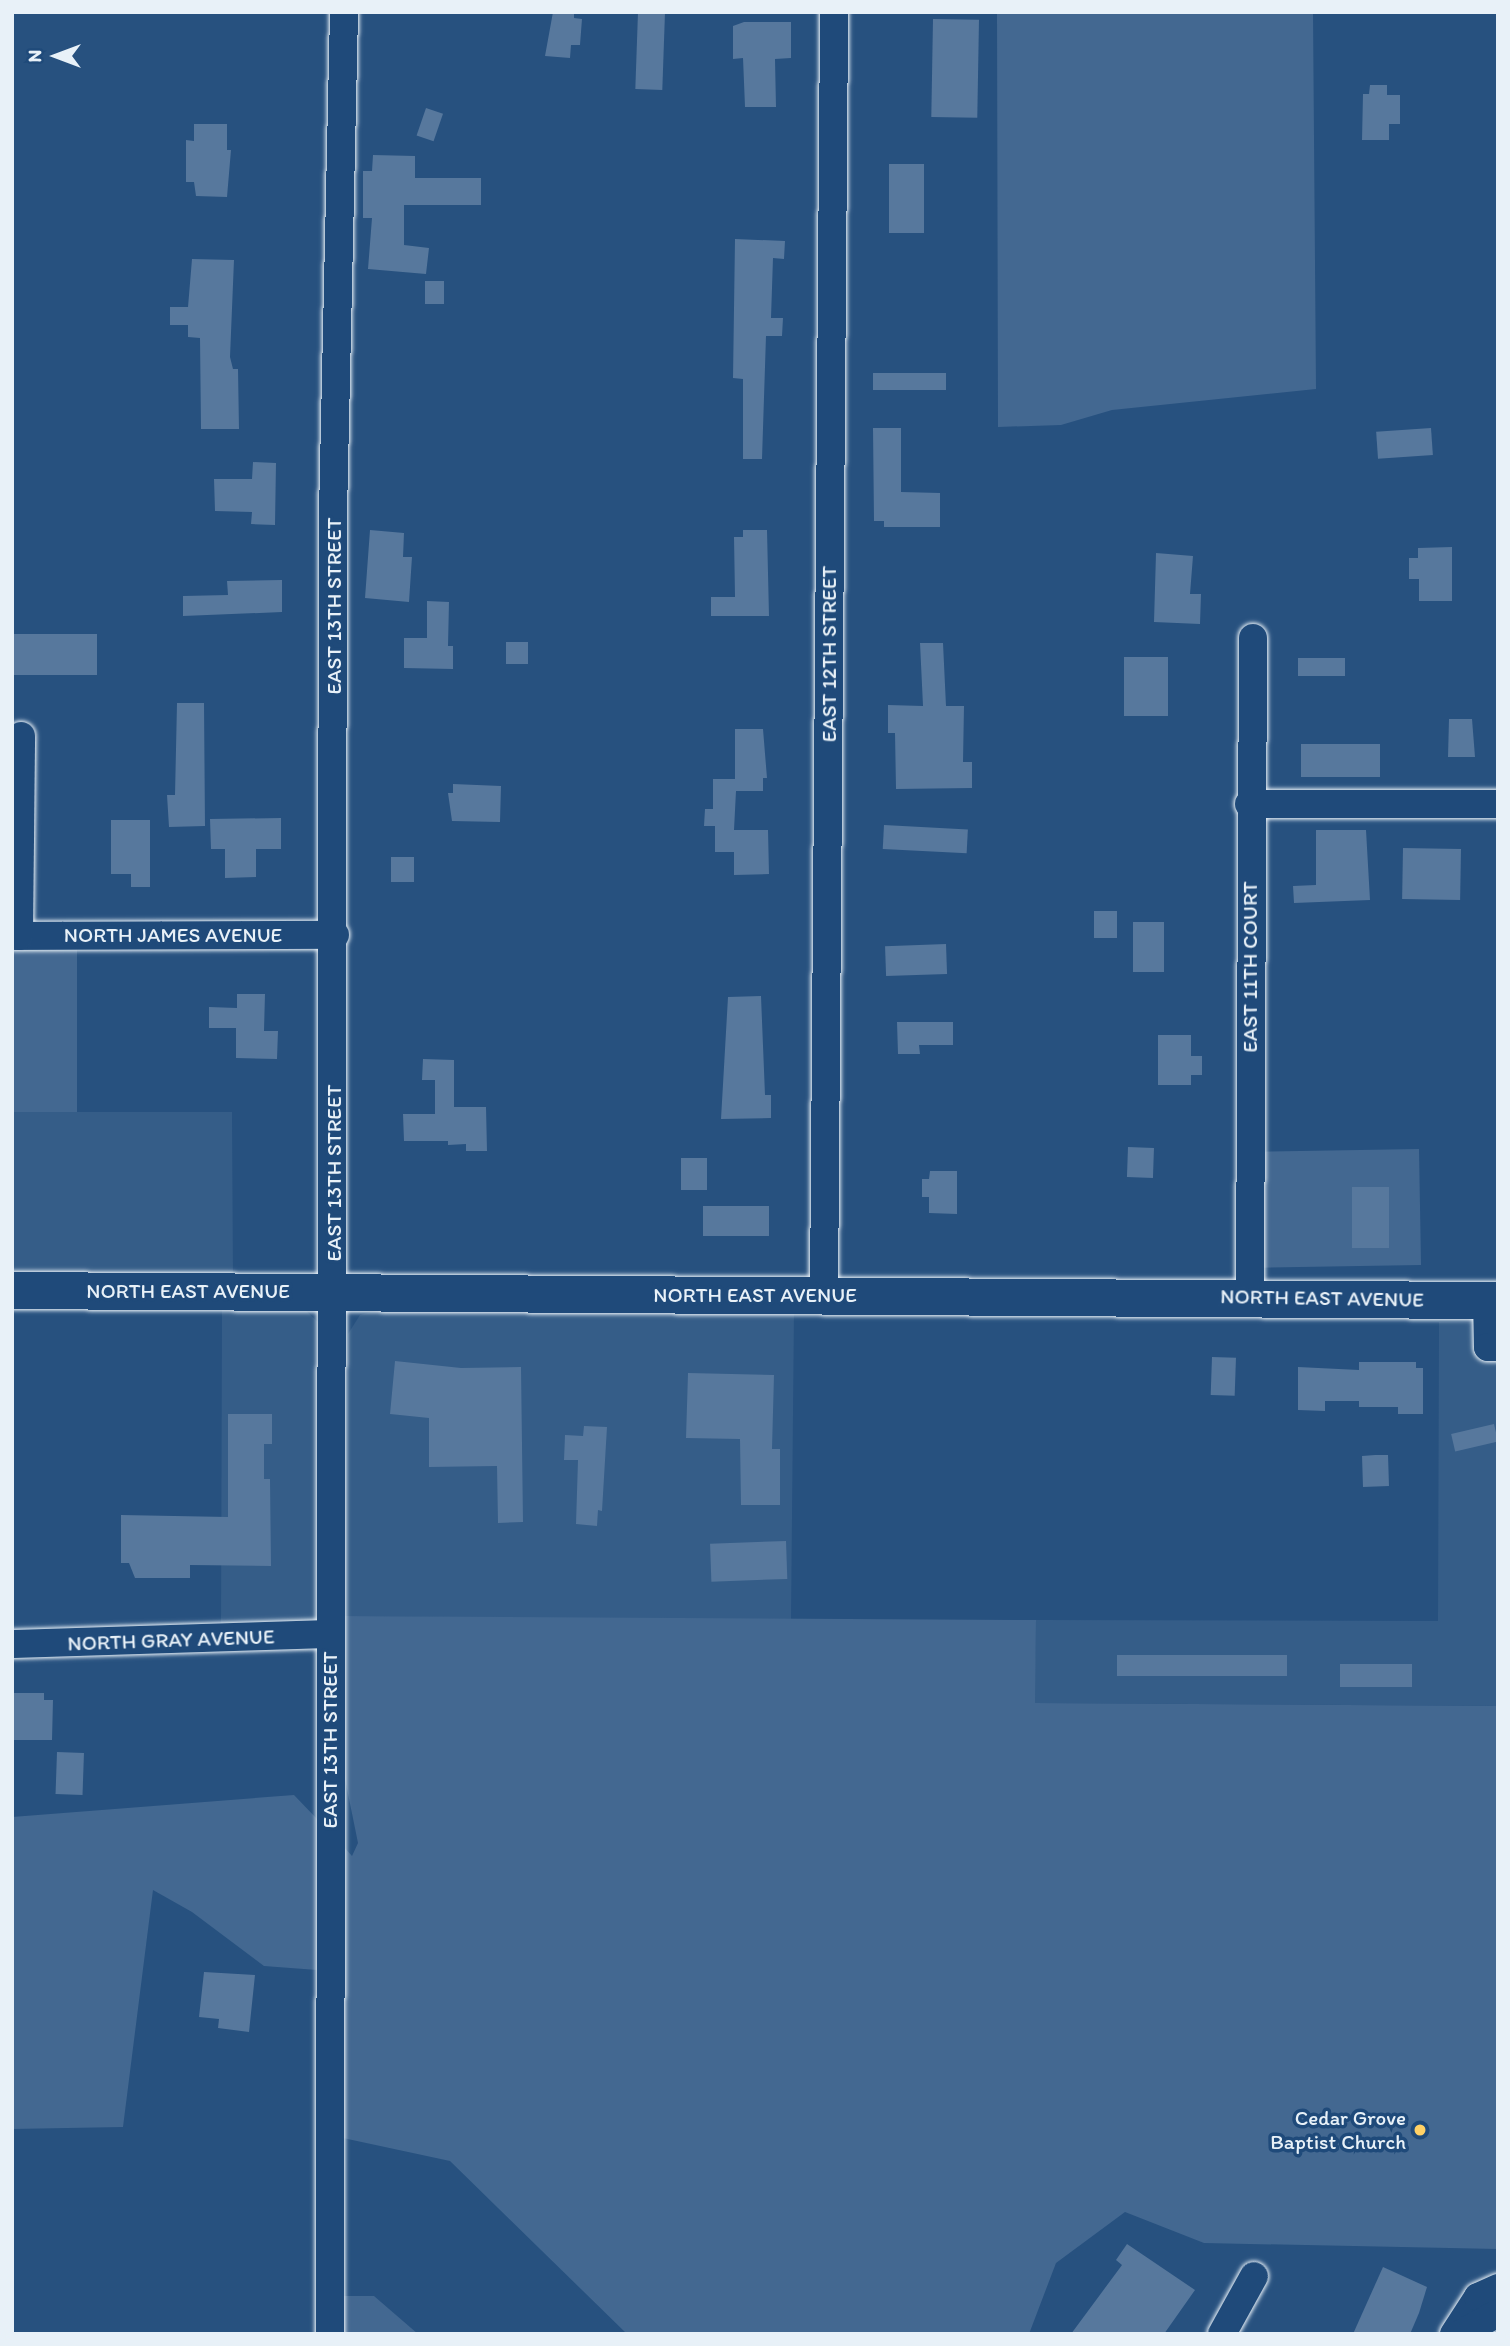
<!DOCTYPE html>
<style>
body{margin:0}
#map{position:relative;width:1510px;height:2346px;overflow:hidden;background:#27517f;font-family:Itim,sans-serif}
div>[style]{position:absolute}
[style*='--x']{left:calc(var(--x)*1px);top:calc(var(--y)*1px);width:calc(var(--w)*1px);rotate:calc(var(--a)*1deg)}
.built>*{inset:0;background:#355d88}
.green>*{inset:0;background:#436891;transform-origin:0 0}
.building>*{inset:0;background:#57789d;transform-origin:0 0}
.roads{filter:drop-shadow(0 0 2px #e8f1f8) drop-shadow(0 0 2px #e8f1f8)}
.minor>*{height:28px;margin:-14px;padding:0 14px;transform-origin:14px;border-radius:14px;background:#1f4a7a}
.major>*{height:37px;margin:-18.5px;padding:0 18.5px;transform-origin:18.5px;border-radius:18.5px;background:#1f4a7a}
.dots>*{width:19px;height:19px;translate:-50% -50%;box-sizing:border-box;border:4px solid #1f4a7a;border-radius:50%}
span{translate:-50% -50%;white-space:nowrap;text-align:center;line-height:1.15;-webkit-text-stroke:7px #1f4a7a;paint-order:stroke}
.street-label{font-size:21px;color:#e8f1f8}
.poi-label{font-size:21px;color:#e8f1f8}
.right{translate:-100% -50%;text-align:right}
.frame{position:absolute;inset:0;border:14px solid #e8f1f8;pointer-events:none}
.north{position:absolute;left:21px;top:21px;width:70px;height:70px;-webkit-text-stroke:5px #1f4a7a;paint-order:stroke;rotate:270deg;font-size:19px;font-weight:700;line-height:28px;text-align:center;color:#e8f1f8}
.north::after{content:'';display:block;margin:auto;width:24px;height:32px;background:#e8f1f8;clip-path:polygon(50% 0,100% 100%,50% 72%,0 100%)}
</style>
<div id="map">
<div class="built">
<div style="clip-path:polygon(12px 945px,77px 945px,76px 1112px,232px 1112px,233px 1276px,12px 1274px)"></div>
<div style="clip-path:polygon(222px 1309px,305px 1310px,320px 1324px,317px 1618px,313px 1621px,221px 1626px)"></div>
<div style="clip-path:polygon(379px 1310px,794px 1311px,791px 1621px,344px 1616px,348px 1334px,360px 1315px)"></div>
<div style="clip-path:polygon(1439px 1322px,1498px 1323px,1498px 1706px,1034px 1703px,1036px 1620px,1438px 1621px)"></div>
</div>
<div class="green">
<div style="clip-path:polygon(997px 12px,1313px 12px,1316px 389px,1112px 410px,1061px 425px,998px 427px)"></div>
<div style="left:12px;top:945px;width:65px;height:167px"></div>
<div style="left:1419px;top:1149px;width:116px;height:160px;rotate:89deg"></div>
<div style="clip-path:polygon(344px 1616px,1036px 1620px,1035px 1703px,1498px 1706px,1498px 2249px,1204px 2243px,1125px 2212px,1056px 2263px,1029px 2334px,627px 2334px,450px 2161px,343px 2138px,343px 1846px,352px 1856px,358px 1843px,343px 1769px)"></div>
<div style="clip-path:polygon(294px 1795px,318px 1820px,317px 1970px,264px 1966px,192px 1912px,153px 1890px,123px 2127px,12px 2129px,12px 1817px)"></div>
<div style="clip-path:polygon(342px 2296px,374px 2296px,418px 2334px,342px 2334px)"></div>
</div>
<div class="building">
<div style="clip-path:polygon(553px 12px,574px 12px,574px 18px,582px 19px,580px 45px,571px 45px,570px 58px,545px 56px)"></div>
<div style="left:638px;top:12px;width:27px;height:77px;rotate:2deg"></div>
<div style="left:933px;top:19px;width:46px;height:98px;rotate:1deg"></div>
<div style="clip-path:polygon(744px 22px,791px 22px,791px 58px,775px 59px,776px 107px,745px 107px,743px 58px,733px 59px,733px 26px)"></div>
<div style="clip-path:polygon(1370px 85px,1387px 85px,1387px 95px,1400px 95px,1400px 124px,1389px 124px,1389px 140px,1362px 140px,1363px 94px,1369px 94px)"></div>
<div style="left:426px;top:108px;width:18px;height:29px;rotate:19deg"></div>
<div style="clip-path:polygon(194px 124px,227px 124px,227px 150px,231px 150px,227px 197px,196px 196px,194px 182px,186px 182px,186px 140px,194px 141px)"></div>
<div style="clip-path:polygon(373px 155px,415px 156px,415px 178px,481px 178px,481px 205px,404px 205px,404px 245px,429px 248px,426px 274px,368px 269px,372px 218px,363px 218px,363px 171px,372px 171px)"></div>
<div style="left:924px;top:164px;width:69px;height:35px;rotate:90deg"></div>
<div style="clip-path:polygon(735px 239px,785px 241px,784px 259px,773px 258px,771px 318px,783px 318px,782px 336px,766px 336px,762px 459px,743px 459px,743px 379px,733px 378px)"></div>
<div style="clip-path:polygon(192px 259px,234px 260px,230px 357px,233px 369px,238px 369px,239px 429px,201px 429px,200px 338px,188px 337px,188px 325px,170px 325px,170px 307px,188px 307px)"></div>
<div style="left:425px;top:281px;width:19px;height:23px"></div>
<div style="left:946px;top:373px;width:17px;height:73px;rotate:90deg"></div>
<div style="clip-path:polygon(873px 428px,901px 428px,901px 492px,940px 493px,940px 527px,884px 527px,884px 521px,874px 521px)"></div>
<div style="left:1431px;top:428px;width:27px;height:55px;rotate:86deg"></div>
<div style="clip-path:polygon(253px 462px,276px 463px,275px 525px,251px 524px,252px 512px,215px 511px,214px 479px,252px 479px)"></div>
<div style="clip-path:polygon(370px 530px,404px 533px,403px 557px,412px 557px,409px 602px,365px 598px)"></div>
<div style="clip-path:polygon(743px 530px,767px 530px,769px 616px,711px 616px,711px 597px,735px 597px,734px 537px,743px 537px)"></div>
<div style="clip-path:polygon(1452px 547px,1452px 601px,1419px 601px,1419px 579px,1409px 579px,1409px 558px,1418px 558px,1418px 548px)"></div>
<div style="clip-path:polygon(1156px 553px,1193px 556px,1190px 594px,1201px 594px,1200px 624px,1154px 622px)"></div>
<div style="clip-path:polygon(282px 580px,282px 612px,183px 616px,183px 596px,228px 595px,227px 581px)"></div>
<div style="clip-path:polygon(427px 601px,449px 602px,448px 646px,453px 646px,453px 669px,404px 668px,404px 638px,427px 638px)"></div>
<div style="left:12px;top:634px;width:85px;height:41px"></div>
<div style="left:506px;top:642px;width:22px;height:22px"></div>
<div style="clip-path:polygon(920px 643px,943px 643px,946px 706px,964px 706px,963px 762px,972px 762px,972px 788px,896px 789px,895px 733px,888px 733px,888px 705px,923px 706px)"></div>
<div style="left:1124px;top:657px;width:44px;height:59px"></div>
<div style="left:1345px;top:658px;width:18px;height:47px;rotate:90deg"></div>
<div style="clip-path:polygon(177px 703px,204px 703px,205px 826px,169px 827px,167px 795px,175px 795px)"></div>
<div style="clip-path:polygon(1449px 719px,1472px 719px,1475px 757px,1448px 757px)"></div>
<div style="clip-path:polygon(735px 729px,763px 729px,767px 778px,763px 778px,763px 791px,736px 791px,734px 830px,768px 830px,769px 874px,734px 875px,734px 852px,715px 852px,715px 826px,704px 826px,705px 809px,713px 809px,713px 779px,735px 779px)"></div>
<div style="left:1301px;top:744px;width:79px;height:33px"></div>
<div style="clip-path:polygon(453px 784px,501px 786px,500px 822px,452px 821px,448px 793px,453px 793px)"></div>
<div style="clip-path:polygon(281px 818px,281px 849px,256px 849px,256px 877px,225px 878px,225px 849px,211px 849px,210px 819px)"></div>
<div style="clip-path:polygon(111px 820px,150px 820px,150px 887px,131px 887px,131px 874px,111px 874px)"></div>
<div style="left:884px;top:825px;width:84px;height:24px;rotate:3deg"></div>
<div style="clip-path:polygon(1316px 830px,1366px 830px,1370px 900px,1294px 903px,1293px 886px,1316px 885px)"></div>
<div style="left:1403px;top:848px;width:58px;height:51px;rotate:1deg"></div>
<div style="left:391px;top:857px;width:23px;height:25px"></div>
<div style="left:1094px;top:911px;width:23px;height:27px"></div>
<div style="left:1133px;top:922px;width:31px;height:50px"></div>
<div style="left:946px;top:944px;width:30px;height:61px;rotate:88deg"></div>
<div style="clip-path:polygon(237px 994px,265px 994px,264px 1031px,278px 1031px,277px 1059px,236px 1058px,236px 1028px,209px 1028px,209px 1007px,237px 1008px)"></div>
<div style="clip-path:polygon(761px 996px,765px 1095px,771px 1095px,771px 1118px,721px 1119px,728px 997px)"></div>
<div style="clip-path:polygon(897px 1022px,953px 1022px,953px 1045px,919px 1045px,920px 1054px,898px 1054px)"></div>
<div style="clip-path:polygon(1158px 1035px,1191px 1035px,1191px 1056px,1202px 1056px,1202px 1075px,1191px 1075px,1191px 1085px,1158px 1085px)"></div>
<div style="clip-path:polygon(423px 1059px,454px 1060px,454px 1107px,486px 1107px,487px 1151px,466px 1151px,466px 1144px,448px 1145px,448px 1141px,404px 1141px,403px 1114px,435px 1114px,435px 1080px,422px 1080px)"></div>
<div style="left:1128px;top:1147px;width:26px;height:30px;rotate:2deg"></div>
<div style="left:681px;top:1158px;width:26px;height:32px"></div>
<div style="clip-path:polygon(930px 1171px,957px 1171px,957px 1214px,929px 1213px,929px 1197px,922px 1197px,922px 1179px,929px 1179px)"></div>
<div style="left:1352px;top:1187px;width:37px;height:61px"></div>
<div style="left:769px;top:1206px;width:30px;height:66px;rotate:90deg"></div>
<div style="left:1212px;top:1357px;width:24px;height:38px;rotate:2deg"></div>
<div style="clip-path:polygon(395px 1361px,461px 1368px,521px 1367px,523px 1522px,498px 1523px,497px 1466px,429px 1467px,429px 1418px,390px 1414px)"></div>
<div style="clip-path:polygon(1359px 1362px,1416px 1362px,1416px 1368px,1423px 1368px,1423px 1414px,1398px 1414px,1398px 1407px,1359px 1407px,1359px 1401px,1325px 1401px,1325px 1411px,1298px 1410px,1298px 1367px,1359px 1370px)"></div>
<div style="clip-path:polygon(688px 1373px,774px 1375px,772px 1449px,780px 1449px,780px 1505px,741px 1505px,740px 1439px,686px 1438px)"></div>
<div style="clip-path:polygon(228px 1414px,272px 1414px,272px 1444px,264px 1444px,264px 1479px,270px 1479px,271px 1566px,190px 1565px,190px 1578px,135px 1578px,129px 1563px,121px 1563px,121px 1515px,228px 1517px)"></div>
<div style="left:1494px;top:1424px;width:18px;height:44px;rotate:77deg"></div>
<div style="clip-path:polygon(584px 1426px,607px 1427px,602px 1511px,598px 1510px,597px 1526px,576px 1524px,578px 1460px,564px 1460px,565px 1435px,583px 1436px)"></div>
<div style="clip-path:polygon(1375px 1455px,1388px 1455px,1389px 1486px,1363px 1487px,1362px 1456px)"></div>
<div style="left:786px;top:1541px;width:38px;height:76px;rotate:88deg"></div>
<div style="left:1117px;top:1655px;width:170px;height:21px"></div>
<div style="left:1412px;top:1664px;width:23px;height:72px;rotate:90deg"></div>
<div style="clip-path:polygon(12px 1693px,44px 1693px,44px 1700px,53px 1700px,52px 1740px,12px 1740px)"></div>
<div style="left:57px;top:1752px;width:27px;height:42px;rotate:2deg"></div>
<div style="clip-path:polygon(204px 1972px,255px 1975px,249px 2032px,218px 2028px,219px 2019px,199px 2017px)"></div>
<div style="clip-path:polygon(1127px 2244px,1195px 2290px,1164px 2334px,1071px 2334px,1122px 2265px,1116px 2260px)"></div>
<div style="clip-path:polygon(1383px 2267px,1427px 2287px,1419px 2313px,1410px 2334px,1353px 2334px)"></div>
</div>
<div class="roads">
<div class="minor">
<div style="--x:1249;--y:804;--w:249;--a:0"></div>
<div style="--x:12;--y:936;--w:323;--a:-0.2"></div>
<div style="--x:19;--y:936;--w:200;--a:-89.4"></div>
<div style="--x:824;--y:1295;--w:1283;--a:-89.55"></div>
<div style="--x:1250;--y:1297;--w:659;--a:-89.74"></div>
<div style="--x:1487;--y:1300;--w:47;--a:88.8"></div>
<div style="--x:1488;--y:1347;--w:10;--a:0"></div>
<div style="--x:12;--y:1644;--w:318;--a:-1.8"></div>
<div style="--x:330;--y:2334;--w:1821;--a:-89.91"></div>
<div style="--x:333;--y:513;--w:501;--a:-88.74"></div>
<div style="--x:1222;--y:2334;--w:66;--a:-61.1"></div>
<div style="--x:1454;--y:2334;--w:44;--a:-57"></div>
<div style="--x:1478;--y:2297;--w:22;--a:-24"></div>
<div style="--x:1460;--y:2334;--w:43;--a:-28.9"></div>
</div>
<div class="major">
<div style="--x:12;--y:1290;--w:1486;--a:0.39"></div>
</div>
</div>
<div class="dots">
<div style="left:1420px;top:2130px;background:#ffd166"></div>
</div>
<div class="street-label">
<span style="left:334px;top:606px;rotate:-90deg">EAST 13TH STREET</span>
<span style="left:829px;top:654px;rotate:-90deg">EAST 12TH STREET</span>
<span style="left:173px;top:935px">NORTH JAMES AVENUE</span>
<span style="left:1250px;top:967px;rotate:-90deg">EAST 11TH COURT</span>
<span style="left:334px;top:1173px;rotate:-90deg">EAST 13TH STREET</span>
<span style="left:188px;top:1291px">NORTH EAST AVENUE</span>
<span style="left:755px;top:1295px">NORTH EAST AVENUE</span>
<span style="left:1322px;top:1298px;rotate:1deg">NORTH EAST AVENUE</span>
<span style="left:171px;top:1640px;rotate:-2deg">NORTH GRAY AVENUE</span>
<span style="left:330px;top:1740px;rotate:-90deg">EAST 13TH STREET</span>
</div>
<div class="poi-label">
<span class="right" style="left:1406px;top:2130px">Cedar Grove<br>Baptist Church</span>
</div>
<div class="frame"></div>
<div class="north">N</div>
</div>
